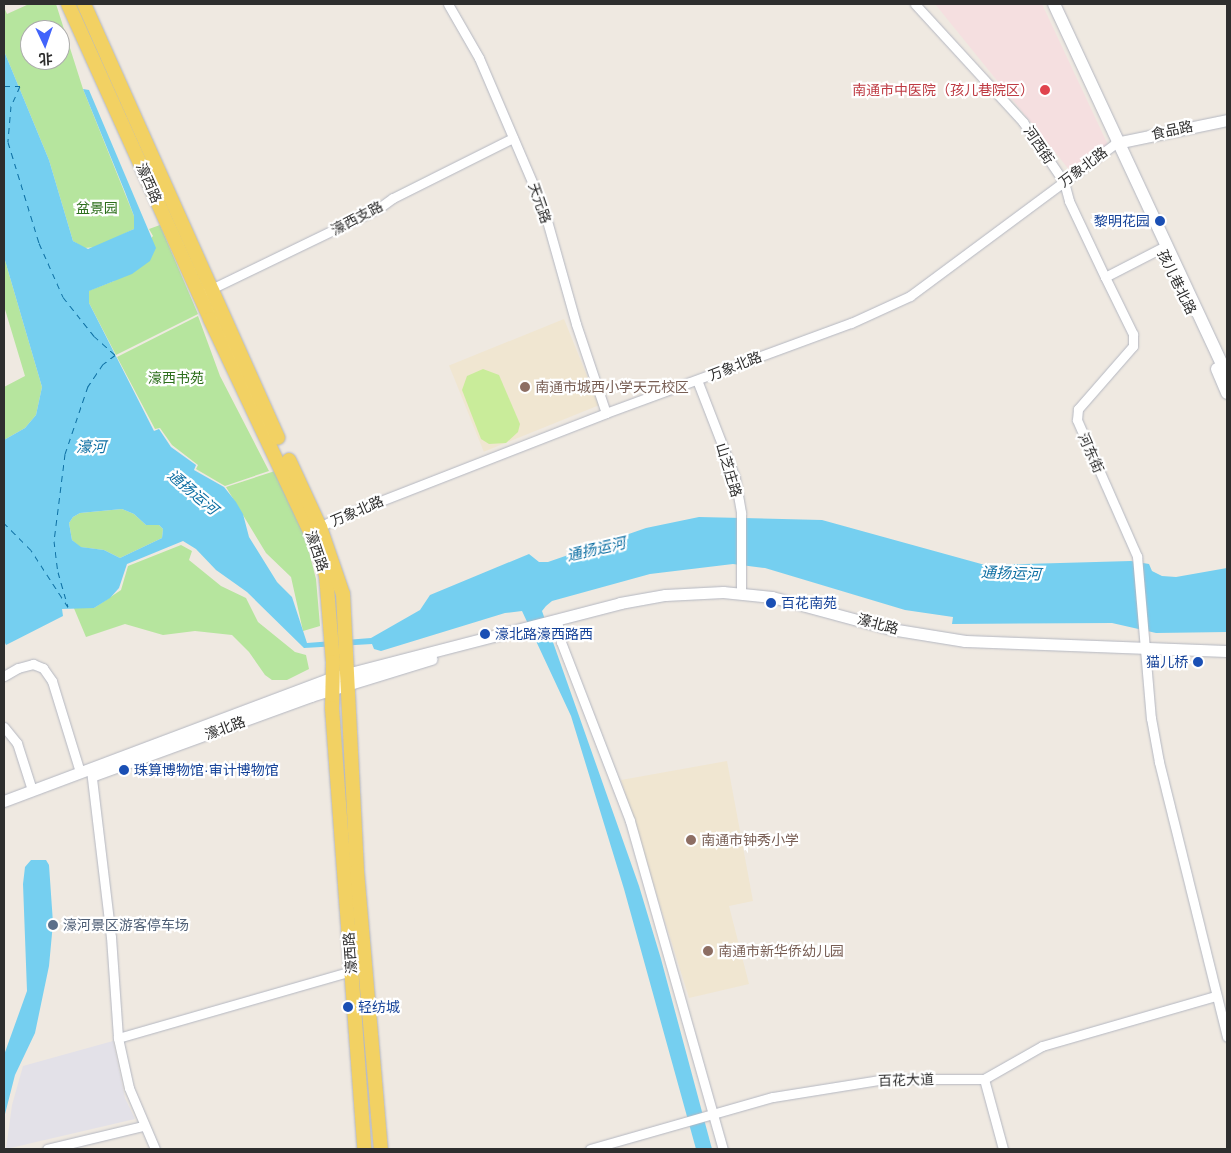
<!DOCTYPE html>
<meta charset="utf-8">
<style>
body{margin:0}
#map{position:relative;width:1231px;height:1153px;overflow:hidden;background:#efe9e1;font-family:Helvetica,"Noto Sans SC",sans-serif}
div>[style]{position:absolute}
[style*='--x']{left:calc(var(--x)*1px);top:calc(var(--y)*1px);width:calc(var(--w)*1px);rotate:calc(var(--a)*1deg)}
.industrial>*{inset:0;background:#e3e1e8}
.education>*{inset:0;background:#f0e6d1;transform-origin:0 0}
.medical>*{inset:0;background:#f5dfe0}
.green>*{inset:0;background:#b6e59e}
.pitch>*{inset:0;background:#c9ec9a}
.water>*{inset:0;background:#75cff0}
.ferry>*{height:1px;margin-top:-0.5px;transform-origin:0;background:repeating-linear-gradient(90deg,#0d6fa3 0 6px,transparent 0 11px)}
.roads{filter:drop-shadow(0 0 1px #b4b7c1) drop-shadow(0 0 1px #b4b7c1)}
.minor>*{height:9px;margin:-4.5px;padding:0 4.5px;transform-origin:4.5px;border-radius:4.5px;background:#fff}
.tertiary>*{height:11px;margin:-5.5px;padding:0 5.5px;transform-origin:5.5px;border-radius:5.5px;background:#fff}
.secondary>*{height:12px;margin:-6px;padding:0 6px;transform-origin:6px;border-radius:6px;background:#fff}
.primary>*{height:14px;margin:-7px;padding:0 7px;transform-origin:7px;border-radius:7px;background:#f2d163}
.dots>*{width:14px;height:14px;translate:-50% -50%;box-sizing:border-box;border:2px solid #fff;border-radius:50%}
span{translate:-50% -50%;white-space:nowrap;text-align:center;line-height:1.15;-webkit-text-stroke:4.5px #fff;paint-order:stroke}
.health-label{font-size:14px;color:#be3a42}
.right{translate:-100% -50%;text-align:right}
.street-label{font-size:14px;color:#2e2e2e}
.park-label{font-size:14px;color:#2c6e1b}
.transit-label{font-size:14px;color:#164399}
.left{translate:0 -50%;text-align:left}
.education-label{font-size:14px;color:#785e54}
.service-label{font-size:14px;color:#4e5e75}
.water-label{font-size:15px;color:#0d6fa3;font-style:italic}
.frame{position:absolute;inset:0;border:5px solid #2e2e2e;pointer-events:none}
.north{position:absolute;left:20px;top:20px;width:50px;height:50px;box-sizing:border-box;background:#fff;border:1px solid #ababab;border-radius:50%;rotate:177deg;font-size:14px;font-weight:700;line-height:20px;text-align:center;color:#2e2e2e}
.north::after{content:'';display:block;margin:auto;width:18px;height:22px;background:#4264fb;clip-path:polygon(50% 0,100% 100%,50% 72%,0 100%)}
</style>
<div id="map">
<div class="industrial">
<div style="clip-path:polygon(113px 1041px,125px 1098px,135px 1119px,6px 1149px,12px 1105px,23px 1066px)"></div>
</div>
<div class="education">
<div style="left:564px;top:319px;width:93px;height:124px;rotate:68deg"></div>
<div style="clip-path:polygon(727px 761px,753px 901px,729px 906px,749px 984px,689px 998px,621px 780px)"></div>
</div>
<div class="medical">
<div style="clip-path:polygon(935px 4px,1042px 4px,1108px 145px,1071px 172px)"></div>
</div>
<div class="green">
<div style="clip-path:polygon(evenodd,29px 4px,56px 4px,83px 89px,134px 216px,134px 229px,97px 247px,84px 248px,73px 241px,49px 160px,4px 51px,4px 7px,7px 14px,29px 4px,30px 30px,60px 30px,60px 60px,30px 60px,30px 30px)"></div>
<div style="clip-path:polygon(160px 225px,198px 314px,116px 355px,89px 303px,88px 291px,114px 281px,153px 236px,149px 229px)"></div>
<div style="clip-path:polygon(4px 257px,42px 387px,36px 415px,25px 428px,4px 440px,4px 387px,25px 376px,4px 306px)"></div>
<div style="clip-path:polygon(198px 316px,220px 376px,269px 471px,225px 486px,196px 469px,198px 465px,172px 445px,160px 428px,155px 429px,117px 357px)"></div>
<div style="clip-path:polygon(275px 471px,303px 529px,316px 579px,320px 626px,303px 631px,291px 577px,266px 553px,226px 487px)"></div>
<div style="clip-path:polygon(122px 509px,134px 514px,146px 525px,159px 525px,163px 529px,162px 538px,120px 558px,104px 550px,80px 547px,72px 540px,69px 523px,73px 517px,80px 513px)"></div>
<div style="clip-path:polygon(181px 545px,192px 551px,189px 560px,221px 586px,246px 598px,258px 622px,295px 652px,306px 655px,309px 669px,287px 680px,272px 680px,265px 675px,249px 652px,232px 635px,195px 631px,163px 635px,125px 624px,86px 637px,73px 606px,94px 608px,121px 590px,128px 566px)"></div>
</div>
<div class="pitch">
<div style="clip-path:polygon(483px 369px,499px 375px,520px 424px,518px 432px,506px 443px,489px 444px,481px 439px,462px 390px,467px 376px)"></div>
</div>
<div class="water">
<div style="clip-path:polygon(evenodd,4px 51px,49px 160px,73px 241px,88px 249px,134px 229px,134px 216px,125px 192px,83px 89px,89px 90px,156px 248px,150px 261px,132px 274px,89px 291px,89px 303px,154px 431px,159px 429px,171px 447px,196px 465px,194px 470px,224px 487px,236px 502px,243px 514px,249px 537px,277px 582px,292px 597px,307px 643px,371px 638px,420px 610px,430px 595px,529px 554px,539px 562px,548px 562px,646px 528px,699px 517px,822px 520px,985px 565px,1131px 561px,1149px 564px,1152px 571px,1162px 576px,1176px 577px,1227px 568px,1227px 632px,1156px 633px,1112px 623px,952px 624px,953px 617px,905px 610px,765px 568px,733px 564px,650px 574px,552px 601px,546px 606px,542px 611px,639px 886px,661px 959px,712px 1149px,696px 1149px,624px 889px,571px 716px,522px 611px,505px 613px,381px 651px,374px 649px,372px 644px,304px 648px,247px 592px,216px 570px,196px 549px,183px 541px,127px 564px,119px 588px,110px 598px,94px 608px,62px 609px,63px 616px,6px 645px,4px 641px,4px 440px,25px 428px,36px 415px,42px 387px,4px 257px,4px 51px,122px 509px,134px 514px,146px 525px,159px 525px,163px 529px,162px 538px,120px 558px,104px 550px,81px 547px,72px 540px,69px 523px,73px 517px,80px 513px,122px 509px)"></div>
<div style="clip-path:polygon(31px 860px,46px 860px,49px 865px,53px 923px,49px 966px,35px 1033px,15px 1075px,4px 1118px,4px 1055px,27px 991px,23px 884px,25px 867px)"></div>
</div>
<div class="ferry">
<div style="--x:4;--y:86;--w:16;--a:0"></div>
<div style="--x:20;--y:86;--w:22;--a:114"></div>
<div style="--x:11;--y:106;--w:36;--a:95"></div>
<div style="--x:8;--y:142;--w:106;--a:72.9"></div>
<div style="--x:39;--y:243;--w:59;--a:66"></div>
<div style="--x:63;--y:297;--w:50;--a:51.5"></div>
<div style="--x:94;--y:336;--w:28;--a:42"></div>
<div style="--x:115;--y:355;--w:15;--a:143"></div>
<div style="--x:103;--y:364;--w:27;--a:124"></div>
<div style="--x:88;--y:386;--w:72;--a:108.7"></div>
<div style="--x:65;--y:454;--w:88;--a:97.2"></div>
<div style="--x:54;--y:541;--w:31;--a:83"></div>
<div style="--x:58;--y:572;--w:36;--a:74"></div>
<div style="--x:68;--y:607;--w:68;--a:-123"></div>
<div style="--x:31;--y:550;--w:38;--a:-135"></div>
</div>
<div class="roads">
<div class="minor">
<div style="--x:448;--y:4;--w:62;--a:60.1"></div>
<div style="--x:479;--y:58;--w:165;--a:66.8"></div>
<div style="--x:544;--y:210;--w:118;--a:74.3"></div>
<div style="--x:576;--y:324;--w:94;--a:71.4"></div>
<div style="--x:915;--y:4;--w:160;--a:47.5"></div>
<div style="--x:1023;--y:122;--w:73;--a:55.7"></div>
<div style="--x:1064;--y:182;--w:20;--a:75"></div>
<div style="--x:1069;--y:201;--w:84;--a:64.7"></div>
<div style="--x:1105;--y:277;--w:70;--a:-27.3"></div>
<div style="--x:1105;--y:277;--w:64;--a:63.8"></div>
<div style="--x:1133;--y:334;--w:12;--a:90"></div>
<div style="--x:1133;--y:346;--w:84;--a:131.1"></div>
<div style="--x:1078;--y:409;--w:11;--a:95"></div>
<div style="--x:1077;--y:420;--w:149;--a:66.2"></div>
<div style="--x:1137;--y:556;--w:163;--a:85.1"></div>
<div style="--x:1151;--y:718;--w:45;--a:79.7"></div>
<div style="--x:1159;--y:762;--w:283;--a:76.1"></div>
<div style="--x:207;--y:291;--w:191;--a:-25.8"></div>
<div style="--x:379;--y:208;--w:17;--a:-36"></div>
<div style="--x:393;--y:198;--w:134;--a:-26.6"></div>
<div style="--x:697;--y:380;--w:105;--a:68.8"></div>
<div style="--x:735;--y:478;--w:36;--a:80"></div>
<div style="--x:741;--y:513;--w:80;--a:90"></div>
<div style="--x:320;--y:527;--w:19;--a:-28"></div>
<div style="--x:337;--y:518;--w:289;--a:-21.3"></div>
<div style="--x:606;--y:413;--w:261;--a:-20.2"></div>
<div style="--x:851;--y:323;--w:65;--a:-24.6"></div>
<div style="--x:910;--y:296;--w:257;--a:-36.6"></div>
<div style="--x:557;--y:620;--w:22;--a:80"></div>
<div style="--x:561;--y:642;--w:192;--a:68.9"></div>
<div style="--x:630;--y:821;--w:341;--a:74.2"></div>
<div style="--x:4;--y:676;--w:16;--a:-30"></div>
<div style="--x:18;--y:668;--w:16;--a:-15"></div>
<div style="--x:33;--y:664;--w:11;--a:22"></div>
<div style="--x:43;--y:668;--w:16;--a:55"></div>
<div style="--x:52;--y:681;--w:95;--a:72.9"></div>
<div style="--x:4;--y:727;--w:21;--a:51"></div>
<div style="--x:17;--y:743;--w:49;--a:72.3"></div>
<div style="--x:91;--y:770;--w:168;--a:83.2"></div>
<div style="--x:111;--y:937;--w:101;--a:86"></div>
<div style="--x:118;--y:1038;--w:51;--a:77.6"></div>
<div style="--x:129;--y:1088;--w:66;--a:66.9"></div>
<div style="--x:118;--y:1038;--w:243;--a:-16"></div>
<div style="--x:984;--y:1079;--w:73;--a:74.8"></div>
<div style="--x:47;--y:1149;--w:99;--a:-13.5"></div>
<div style="--x:590;--y:1149;--w:190;--a:-15.9"></div>
<div style="--x:773;--y:1097;--w:113;--a:-9.1"></div>
<div style="--x:885;--y:1079;--w:99;--a:0"></div>
<div style="--x:984;--y:1079;--w:67;--a:-29.6"></div>
<div style="--x:1042;--y:1046;--w:180;--a:-16.1"></div>
</div>
<div class="tertiary">
<div style="--x:1116;--y:143;--w:113;--a:-11.7"></div>
<div style="--x:94;--y:775;--w:231;--a:-20"></div>
<div style="--x:311;--y:696;--w:126;--a:-17.1"></div>
<div style="--x:4;--y:801;--w:349;--a:-20.6"></div>
<div style="--x:331;--y:678;--w:299;--a:-14.5"></div>
<div style="--x:620;--y:603;--w:46;--a:-10.1"></div>
<div style="--x:665;--y:595;--w:58;--a:-3"></div>
<div style="--x:723;--y:592;--w:49;--a:5.8"></div>
<div style="--x:772;--y:597;--w:123;--a:15.1"></div>
<div style="--x:891;--y:629;--w:75;--a:9.2"></div>
<div style="--x:965;--y:641;--w:262;--a:2.2"></div>
</div>
<div class="secondary">
<div style="--x:1054;--y:4;--w:409;--a:65"></div>
<div style="--x:1217;--y:369;--w:26;--a:67"></div>
</div>
<div class="primary">
<div style="--x:68;--y:4;--w:346;--a:65.7"></div>
<div style="--x:210;--y:319;--w:251;--a:64.8"></div>
<div style="--x:317;--y:546;--w:30;--a:73"></div>
<div style="--x:326;--y:575;--w:87;--a:85.4"></div>
<div style="--x:333;--y:662;--w:46;--a:91.2"></div>
<div style="--x:332;--y:708;--w:442;--a:85.8"></div>
<div style="--x:84;--y:4;--w:475;--a:65.9"></div>
<div style="--x:289;--y:460;--w:74;--a:65.2"></div>
<div style="--x:320;--y:527;--w:71;--a:71.1"></div>
<div style="--x:343;--y:594;--w:277;--a:87.1"></div>
<div style="--x:357;--y:871;--w:279;--a:85.1"></div>
</div>
</div>
<div class="dots">
<div style="left:1045px;top:90px;background:#e0444e"></div>
<div style="left:1160px;top:221px;background:#1a4fb4"></div>
<div style="left:525px;top:387px;background:#8d6e63"></div>
<div style="left:771px;top:603px;background:#1a4fb4"></div>
<div style="left:485px;top:634px;background:#1a4fb4"></div>
<div style="left:1198px;top:662px;background:#1a4fb4"></div>
<div style="left:124px;top:770px;background:#1a4fb4"></div>
<div style="left:691px;top:840px;background:#8d6e63"></div>
<div style="left:53px;top:925px;background:#5c6f8a"></div>
<div style="left:708px;top:951px;background:#8d6e63"></div>
<div style="left:348px;top:1007px;background:#1a4fb4"></div>
</div>
<div class="health-label">
<span class="right" style="left:1034px;top:90px">南通市中医院（孩儿巷院区）</span>
</div>
<div class="street-label">
<span style="left:1172px;top:130px;rotate:-12deg">食品路</span>
<span style="left:1039px;top:145px;rotate:56deg">河西街</span>
<span style="left:1083px;top:167px;rotate:-37deg">万象北路</span>
<span style="left:149px;top:183px;rotate:66deg">濠西路</span>
<span style="left:540px;top:203px;rotate:71deg">天元路</span>
<span style="left:357px;top:218px;rotate:-28deg">濠西支路</span>
<span style="left:1177px;top:282px;rotate:64deg">孩儿巷北路</span>
<span style="left:735px;top:366px;rotate:-21deg">万象北路</span>
<span style="left:1091px;top:453px;rotate:66deg">河东街</span>
<span style="left:729px;top:470px;rotate:73deg">山芝庄路</span>
<span style="left:357px;top:511px;rotate:-23deg">万象北路</span>
<span style="left:317px;top:551px;rotate:71deg">濠西路</span>
<span style="left:878px;top:624px;rotate:15deg">濠北路</span>
<span style="left:225px;top:728px;rotate:-20deg">濠北路</span>
<span style="left:350px;top:953px;rotate:-94deg">濠西路</span>
<span style="left:906px;top:1080px;rotate:-2deg">百花大道</span>
</div>
<div class="park-label">
<span style="left:97px;top:208px">盆景园</span>
<span style="left:176px;top:378px">濠西书苑</span>
</div>
<div class="transit-label">
<span class="right" style="left:1150px;top:221px">黎明花园</span>
<span class="left" style="left:781px;top:603px">百花南苑</span>
<span class="left" style="left:495px;top:634px">濠北路濠西路西</span>
<span class="right" style="left:1188px;top:662px">猫儿桥</span>
<span class="left" style="left:134px;top:770px">珠算博物馆·审计博物馆</span>
<span class="left" style="left:358px;top:1007px">轻纺城</span>
</div>
<div class="education-label">
<span class="left" style="left:535px;top:387px">南通市城西小学天元校区</span>
<span class="left" style="left:701px;top:840px">南通市钟秀小学</span>
<span class="left" style="left:718px;top:951px">南通市新华侨幼儿园</span>
</div>
<div class="service-label">
<span class="left" style="left:63px;top:925px">濠河景区游客停车场</span>
</div>
<div class="water-label">
<span style="left:91px;top:447px">濠河</span>
<span style="left:193px;top:492px;rotate:40deg">通扬运河</span>
<span style="left:596px;top:549px;rotate:-13deg">通扬运河</span>
<span style="left:1011px;top:573px;rotate:2deg">通扬运河</span>
</div>
<div class="frame"></div>
<div class="north">北</div>
</div>
